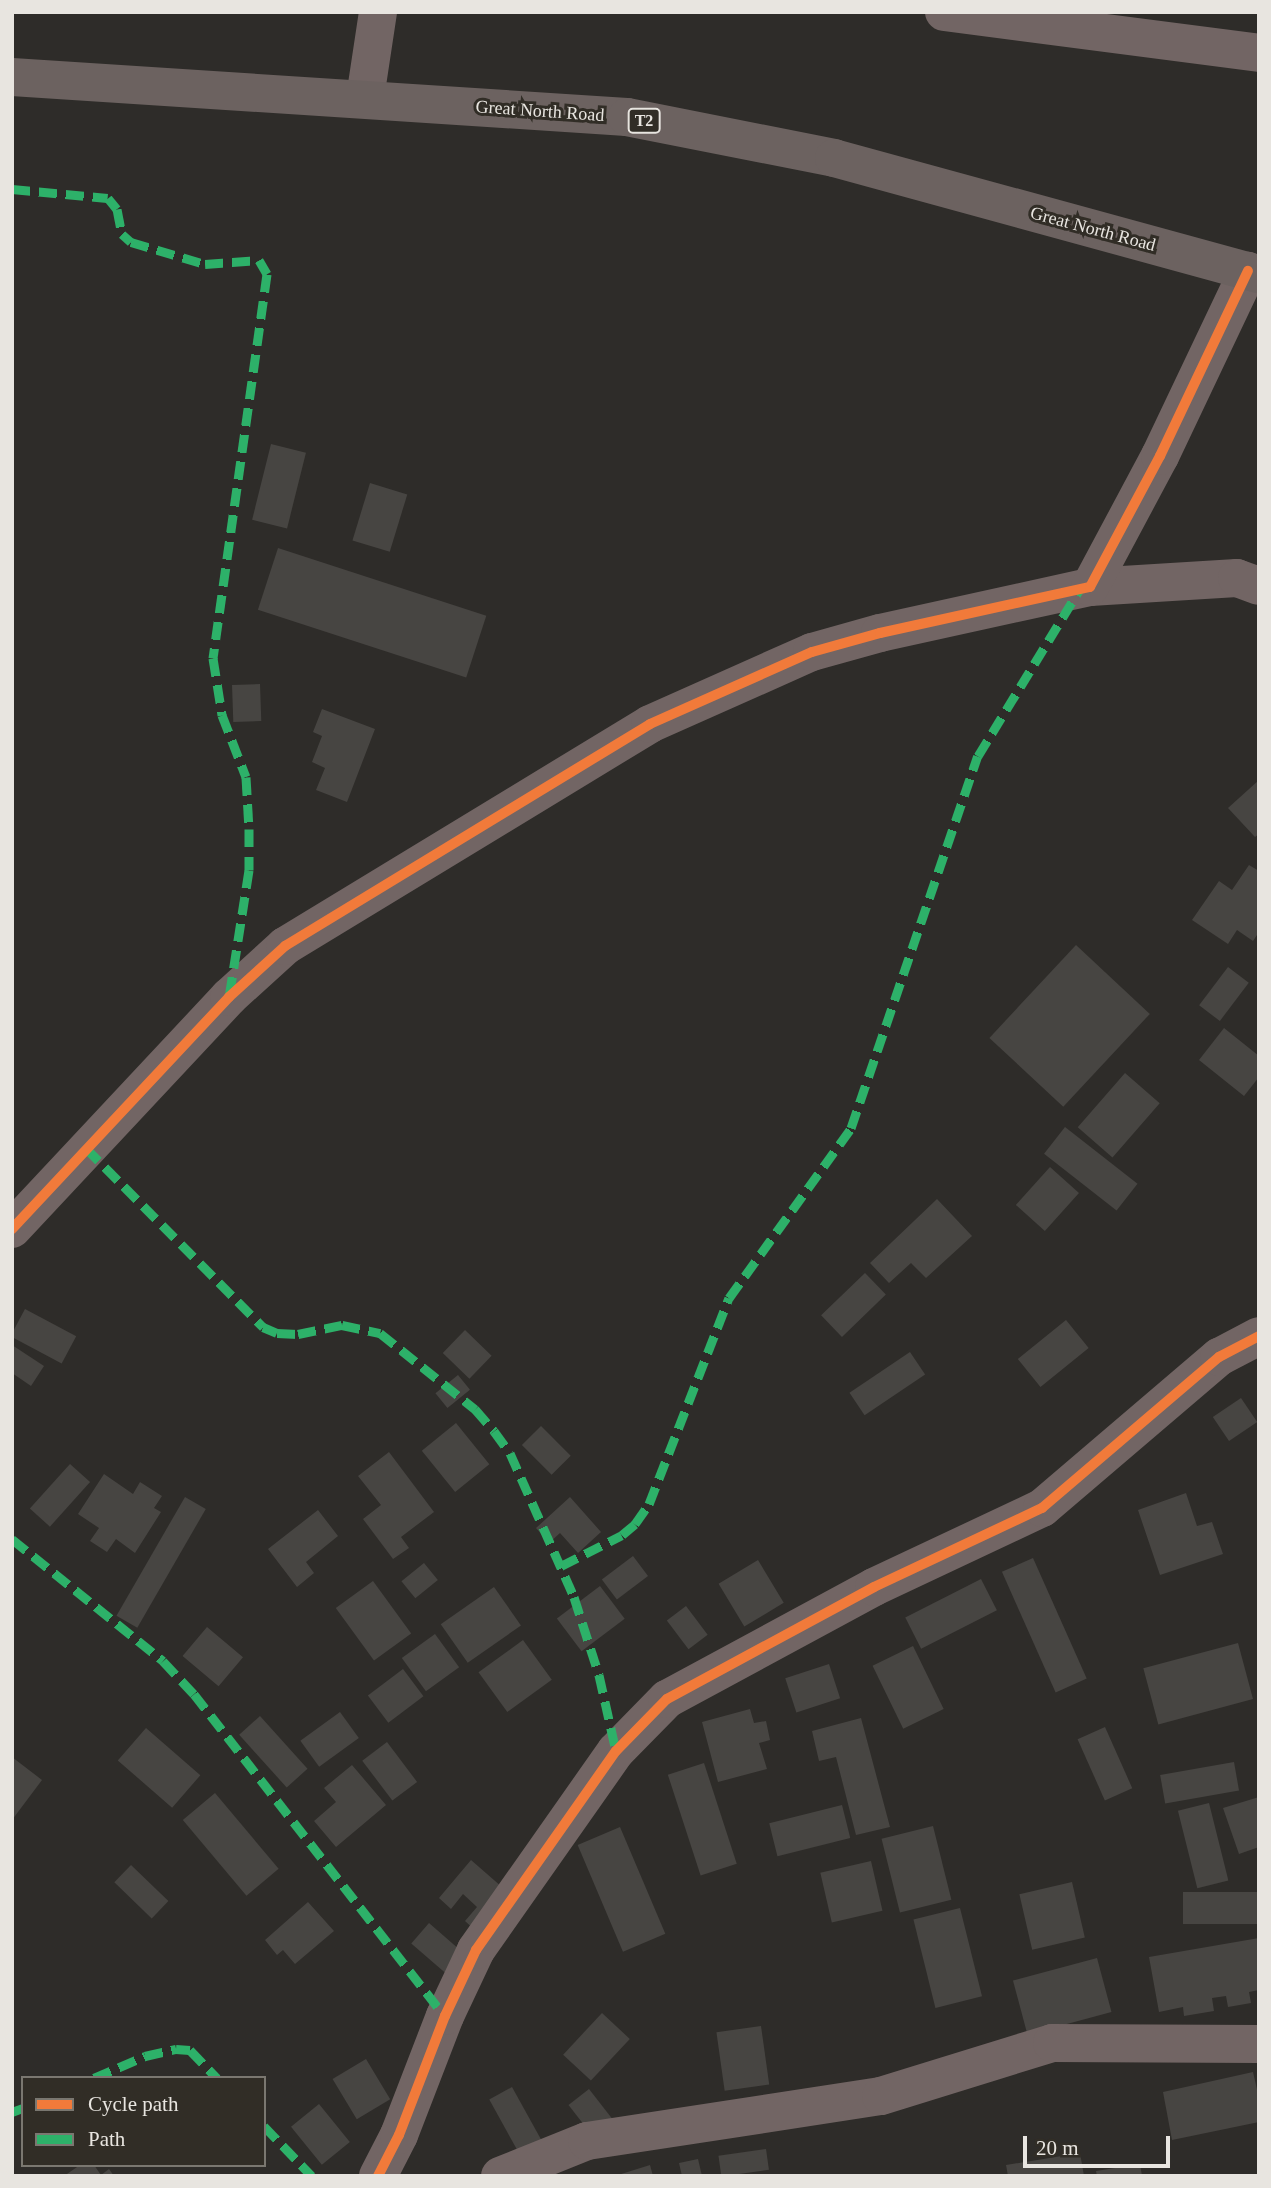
<!DOCTYPE html>
<style>
body{margin:0}
#map{position:relative;width:1271px;height:2188px;overflow:hidden;background:#2e2c29;font-family:Georgia,serif}
div>[style]{position:absolute}
[style*='--x']{left:calc(var(--x)*1px);top:calc(var(--y)*1px);width:calc(var(--w)*1px);rotate:calc(var(--a)*1deg)}
.building>*{inset:0;background:#474542;transform-origin:0 0}
.minor>*{height:38px;margin:-19px;padding:0 19px;transform-origin:19px;border-radius:19px;background:#726564}
.highway>*{height:38px;margin:-19px;padding:0 19px;transform-origin:19px;border-radius:19px;background:#6c6260}
.quiet>*{height:9px;margin-top:-4.5px;transform-origin:0;background:repeating-linear-gradient(90deg,#2db169 0 18px,transparent 0 27px)}
.cycleway>*{height:10px;margin:-5px;padding:0 5px;transform-origin:5px;border-radius:5px;background:#f17a3a}
span{translate:-50% -50%;white-space:nowrap;text-align:center;line-height:1.15;-webkit-text-stroke:6px #312d26;paint-order:stroke}
.shield-label span{padding:2px 5px;background:#312d26;border:2px solid;border-radius:5px;-webkit-text-stroke-width:0}
.shield-label{font-size:16px;color:#e8e5e0;font-weight:700}
.street-label{font-size:18px;color:#e8e5e0}
.frame{position:absolute;inset:0;border:14px solid #e8e5e0;pointer-events:none}
.legend{position:absolute;left:21px;top:2076px;width:245px;height:91px;box-sizing:border-box;background:#312d26;border:2px solid #7a7770;margin:0;padding:9px 12px;list-style:none;font-size:21px;color:#e8e5e0}
.legend li{display:flex;align-items:center;gap:14px;height:35px}
.legend b{width:35px;border:2px solid #7a7770}
.scale{position:absolute;left:1023px;top:2136px;width:147px;height:32px;box-sizing:border-box;border:4px solid #e8e5e0;border-top:0;padding-left:9px;font-size:21px;line-height:24px;white-space:nowrap;color:#e8e5e0;-webkit-text-stroke:5px #312d26;paint-order:stroke}
</style>
<div id="map">
<div class="building">
<div style="left:271px;top:444px;width:36px;height:78px;rotate:14deg"></div>
<div style="left:370px;top:483px;width:39px;height:60px;rotate:17deg"></div>
<div style="left:278px;top:548px;width:219px;height:65px;rotate:18deg"></div>
<div style="left:260px;top:684px;width:37px;height:28px;rotate:88deg"></div>
<div style="clip-path:polygon(322px 709px,375px 729px,347px 802px,316px 790px,325px 768px,312px 762px,322px 736px,313px 732px)"></div>
<div style="clip-path:polygon(1259px 780px,1259px 834px,1255px 837px,1228px 808px)"></div>
<div style="clip-path:polygon(1249px 865px,1259px 871px,1259px 932px,1253px 941px,1237px 930px,1228px 944px,1192px 920px,1219px 881px,1232px 890px)"></div>
<div style="left:1076px;top:945px;width:101px;height:127px;rotate:43deg"></div>
<div style="left:1228px;top:967px;width:26px;height:48px;rotate:37deg"></div>
<div style="clip-path:polygon(1224px 1028px,1259px 1056px,1259px 1077px,1244px 1096px,1199px 1060px)"></div>
<div style="left:1125px;top:1073px;width:46px;height:72px;rotate:41deg"></div>
<div style="left:1065px;top:1127px;width:92px;height:34px;rotate:38deg"></div>
<div style="left:1050px;top:1167px;width:39px;height:51px;rotate:42deg"></div>
<div style="clip-path:polygon(937px 1199px,972px 1236px,926px 1278px,911px 1263px,889px 1283px,870px 1263px)"></div>
<div style="left:865px;top:1273px;width:30px;height:61px;rotate:46deg"></div>
<div style="left:25px;top:1309px;width:58px;height:31px;rotate:28deg"></div>
<div style="left:1066px;top:1320px;width:36px;height:62px;rotate:51deg"></div>
<div style="left:465px;top:1330px;width:37px;height:32px;rotate:44deg"></div>
<div style="clip-path:polygon(12px 1345px,44px 1366px,31px 1386px,12px 1373px)"></div>
<div style="left:910px;top:1352px;width:27px;height:73px;rotate:56deg"></div>
<div style="left:458px;top:1375px;width:19px;height:29px;rotate:51deg"></div>
<div style="left:1241px;top:1398px;width:29px;height:34px;rotate:56deg"></div>
<div style="left:456px;top:1423px;width:53px;height:44px;rotate:51deg"></div>
<div style="left:541px;top:1426px;width:42px;height:27px;rotate:45deg"></div>
<div style="clip-path:polygon(389px 1452px,434px 1512px,401px 1537px,409px 1548px,393px 1559px,363px 1519px,381px 1505px,358px 1476px)"></div>
<div style="left:70px;top:1464px;width:27px;height:60px;rotate:42deg"></div>
<div style="clip-path:polygon(104px 1474px,133px 1494px,140px 1482px,162px 1496px,154px 1508px,161px 1512px,135px 1553px,116px 1539px,107px 1552px,90px 1541px,99px 1528px,78px 1514px)"></div>
<div style="clip-path:polygon(1186px 1493px,1197px 1526px,1212px 1522px,1223px 1554px,1160px 1575px,1138px 1510px)"></div>
<div style="left:185px;top:1497px;width:24px;height:137px;rotate:30deg"></div>
<div style="clip-path:polygon(570px 1497px,601px 1532px,578px 1553px,560px 1533px,549px 1543px,536px 1528px)"></div>
<div style="clip-path:polygon(318px 1510px,338px 1536px,306px 1562px,314px 1573px,297px 1587px,268px 1549px)"></div>
<div style="left:633px;top:1556px;width:25px;height:39px;rotate:53deg"></div>
<div style="left:1033px;top:1558px;width:132px;height:34px;rotate:66deg"></div>
<div style="left:758px;top:1560px;width:50px;height:46px;rotate:59deg"></div>
<div style="left:424px;top:1563px;width:22px;height:29px;rotate:51deg"></div>
<div style="left:981px;top:1579px;width:35px;height:85px;rotate:63deg"></div>
<div style="left:373px;top:1581px;width:65px;height:46px;rotate:54deg"></div>
<div style="left:600px;top:1586px;width:41px;height:54px;rotate:53deg"></div>
<div style="left:494px;top:1587px;width:47px;height:65px;rotate:55deg"></div>
<div style="left:686px;top:1606px;width:36px;height:24px;rotate:53deg"></div>
<div style="left:207px;top:1627px;width:47px;height:38px;rotate:40deg"></div>
<div style="left:435px;top:1634px;width:41px;height:41px;rotate:54deg"></div>
<div style="left:523px;top:1640px;width:49px;height:55px;rotate:54deg"></div>
<div style="left:1238px;top:1643px;width:58px;height:98px;rotate:75deg"></div>
<div style="left:913px;top:1646px;width:70px;height:45px;rotate:64deg"></div>
<div style="left:829px;top:1664px;width:36px;height:46px;rotate:72deg"></div>
<div style="left:403px;top:1669px;width:34px;height:44px;rotate:53deg"></div>
<div style="clip-path:polygon(750px 1709px,754px 1723px,766px 1721px,770px 1740px,759px 1743px,767px 1769px,718px 1782px,702px 1722px)"></div>
<div style="left:340px;top:1712px;width:32px;height:49px;rotate:54deg"></div>
<div style="left:260px;top:1716px;width:71px;height:28px;rotate:48deg"></div>
<div style="clip-path:polygon(861px 1718px,890px 1827px,856px 1835px,836px 1757px,819px 1761px,812px 1731px)"></div>
<div style="left:1105px;top:1727px;width:67px;height:30px;rotate:66deg"></div>
<div style="left:146px;top:1728px;width:72px;height:43px;rotate:41deg"></div>
<div style="left:387px;top:1742px;width:50px;height:31px;rotate:53deg"></div>
<div style="clip-path:polygon(12px 1757px,42px 1780px,12px 1820px)"></div>
<div style="left:1234px;top:1762px;width:29px;height:75px;rotate:80deg"></div>
<div style="left:704px;top:1763px;width:106px;height:38px;rotate:72deg"></div>
<div style="clip-path:polygon(352px 1765px,386px 1805px,336px 1847px,314px 1821px,336px 1802px,324px 1788px)"></div>
<div style="left:215px;top:1793px;width:99px;height:42px;rotate:50deg"></div>
<div style="clip-path:polygon(1259px 1797px,1259px 1847px,1239px 1854px,1223px 1808px)"></div>
<div style="left:1209px;top:1803px;width:80px;height:32px;rotate:76deg"></div>
<div style="left:842px;top:1805px;width:34px;height:75px;rotate:76deg"></div>
<div style="left:933px;top:1826px;width:76px;height:53px;rotate:76deg"></div>
<div style="left:620px;top:1827px;width:116px;height:46px;rotate:67deg"></div>
<div style="clip-path:polygon(471px 1860px,510px 1894px,477px 1932px,465px 1921px,477px 1907px,463px 1894px,451px 1909px,439px 1898px)"></div>
<div style="left:871px;top:1861px;width:51px;height:52px;rotate:77deg"></div>
<div style="left:131px;top:1865px;width:52px;height:24px;rotate:44deg"></div>
<div style="left:1072px;top:1882px;width:57px;height:54px;rotate:77deg"></div>
<div style="left:1259px;top:1892px;width:32px;height:76px;rotate:90deg"></div>
<div style="clip-path:polygon(308px 1902px,334px 1931px,295px 1964px,283px 1950px,277px 1955px,265px 1940px)"></div>
<div style="left:960px;top:1908px;width:91px;height:48px;rotate:76deg"></div>
<div style="left:429px;top:1923px;width:46px;height:27px;rotate:41deg"></div>
<div style="clip-path:polygon(1259px 1938px,1259px 1990px,1249px 1992px,1251px 2003px,1228px 2007px,1226px 1996px,1212px 1998px,1214px 2011px,1184px 2016px,1183px 2007px,1159px 2012px,1149px 1957px)"></div>
<div style="left:1097px;top:1958px;width:56px;height:87px;rotate:75deg"></div>
<div style="left:602px;top:2013px;width:38px;height:57px;rotate:43deg"></div>
<div style="left:761px;top:2026px;width:59px;height:45px;rotate:82deg"></div>
<div style="left:366px;top:2059px;width:47px;height:39px;rotate:59deg"></div>
<div style="clip-path:polygon(1253px 2072px,1259px 2098px,1259px 2122px,1172px 2140px,1163px 2092px)"></div>
<div style="left:512px;top:2087px;width:66px;height:26px;rotate:61deg"></div>
<div style="left:589px;top:2089px;width:44px;height:26px;rotate:52deg"></div>
<div style="left:319px;top:2104px;width:49px;height:36px;rotate:51deg"></div>
<div style="left:766px;top:2149px;width:21px;height:48px;rotate:82deg"></div>
<div style="clip-path:polygon(1080px 2153px,1084px 2176px,1008px 2176px,1006px 2165px)"></div>
<div style="clip-path:polygon(698px 2159px,702px 2176px,682px 2176px,679px 2163px)"></div>
<div style="clip-path:polygon(1140px 2164px,1142px 2176px,1097px 2176px,1096px 2171px)"></div>
<div style="clip-path:polygon(80px 2165px,94px 2165px,101px 2175px,109px 2169px,114px 2176px,64px 2176px)"></div>
<div style="clip-path:polygon(650px 2165px,653px 2176px,618px 2176px,618px 2175px)"></div>
</div>
<div class="minor">
<div style="--x:944;--y:12;--w:318;--a:7.4"></div>
<div style="--x:365;--y:98;--w:87;--a:-81.4"></div>
<div style="--x:1090;--y:587;--w:147;--a:-3.5"></div>
<div style="--x:1237;--y:578;--w:23;--a:20"></div>
<div style="--x:12;--y:1229;--w:318;--a:-46.9"></div>
<div style="--x:229;--y:997;--w:76;--a:-42.3"></div>
<div style="--x:285;--y:946;--w:427;--a:-31.3"></div>
<div style="--x:650;--y:724;--w:177;--a:-24"></div>
<div style="--x:812;--y:652;--w:71;--a:-15.6"></div>
<div style="--x:880;--y:633;--w:215;--a:-12.4"></div>
<div style="--x:1090;--y:587;--w:149;--a:-61.9"></div>
<div style="--x:1160;--y:456;--w:205;--a:-64.6"></div>
<div style="--x:378;--y:2176;--w:46;--a:-62.9"></div>
<div style="--x:399;--y:2135;--w:128;--a:-68.9"></div>
<div style="--x:445;--y:2016;--w:73;--a:-64.8"></div>
<div style="--x:476;--y:1950;--w:243;--a:-54.9"></div>
<div style="--x:616;--y:1751;--w:73;--a:-45.6"></div>
<div style="--x:667;--y:1699;--w:235;--a:-28.4"></div>
<div style="--x:874;--y:1587;--w:186;--a:-25.2"></div>
<div style="--x:1042;--y:1508;--w:233;--a:-40.5"></div>
<div style="--x:1219;--y:1357;--w:45;--a:-27.7"></div>
<div style="--x:500;--y:2176;--w:94;--a:-21.9"></div>
<div style="--x:587;--y:2141;--w:297;--a:-8.7"></div>
<div style="--x:881;--y:2096;--w:179;--a:-17.2"></div>
<div style="--x:1052;--y:2043;--w:207;--a:0.3"></div>
</div>
<div class="highway">
<div style="--x:12;--y:77;--w:616;--a:3.72"></div>
<div style="--x:627;--y:117;--w:211;--a:11.2"></div>
<div style="--x:834;--y:158;--w:441;--a:15.3"></div>
</div>
<div class="quiet">
<div style="--x:12;--y:189;--w:96;--a:5.4"></div>
<div style="--x:108;--y:198;--w:14;--a:51"></div>
<div style="--x:117;--y:209;--w:25;--a:79"></div>
<div style="--x:122;--y:234;--w:12;--a:42"></div>
<div style="--x:131;--y:242;--w:77;--a:16.6"></div>
<div style="--x:205;--y:264;--w:54;--a:-4.2"></div>
<div style="--x:259;--y:260;--w:16;--a:60"></div>
<div style="--x:267;--y:274;--w:388;--a:98"></div>
<div style="--x:213;--y:658;--w:58;--a:81"></div>
<div style="--x:222;--y:715;--w:66;--a:68.8"></div>
<div style="--x:246;--y:777;--w:52;--a:86.7"></div>
<div style="--x:249;--y:829;--w:41;--a:90"></div>
<div style="--x:249;--y:870;--w:129;--a:98.9"></div>
<div style="--x:86;--y:1148;--w:252;--a:45.3"></div>
<div style="--x:263;--y:1327;--w:15;--a:23"></div>
<div style="--x:277;--y:1333;--w:21;--a:3"></div>
<div style="--x:298;--y:1334;--w:45;--a:-11.6"></div>
<div style="--x:342;--y:1325;--w:39;--a:12"></div>
<div style="--x:380;--y:1333;--w:122;--a:38.7"></div>
<div style="--x:475;--y:1409;--w:29;--a:49"></div>
<div style="--x:494;--y:1431;--w:27;--a:54"></div>
<div style="--x:510;--y:1453;--w:158;--a:66"></div>
<div style="--x:574;--y:1597;--w:82;--a:72.2"></div>
<div style="--x:599;--y:1675;--w:78;--a:77.4"></div>
<div style="--x:12;--y:1539;--w:194;--a:38.9"></div>
<div style="--x:163;--y:1661;--w:45;--a:46.8"></div>
<div style="--x:194;--y:1694;--w:408;--a:52.1"></div>
<div style="--x:561;--y:1566;--w:68;--a:-26.9"></div>
<div style="--x:622;--y:1535;--w:17;--a:-40"></div>
<div style="--x:635;--y:1524;--w:24;--a:-55"></div>
<div style="--x:649;--y:1504;--w:221;--a:-68.8"></div>
<div style="--x:729;--y:1298;--w:209;--a:-54.3"></div>
<div style="--x:851;--y:1128;--w:393;--a:-71.2"></div>
<div style="--x:978;--y:756;--w:196;--a:-58.6"></div>
<div style="--x:94;--y:2078;--w:56;--a:-23.3"></div>
<div style="--x:145;--y:2056;--w:32;--a:-13"></div>
<div style="--x:176;--y:2049;--w:14;--a:4"></div>
<div style="--x:190;--y:2050;--w:39;--a:46"></div>
<div style="--x:12;--y:2112;--w:12;--a:-20"></div>
<div style="--x:264;--y:2126;--w:69;--a:46.2"></div>
</div>
<div class="cycleway">
<div style="--x:12;--y:1229;--w:318;--a:-46.9"></div>
<div style="--x:229;--y:997;--w:76;--a:-42.3"></div>
<div style="--x:285;--y:946;--w:427;--a:-31.3"></div>
<div style="--x:650;--y:724;--w:177;--a:-24"></div>
<div style="--x:812;--y:652;--w:71;--a:-15.6"></div>
<div style="--x:880;--y:633;--w:215;--a:-12.4"></div>
<div style="--x:1090;--y:587;--w:149;--a:-61.9"></div>
<div style="--x:1160;--y:456;--w:205;--a:-64.6"></div>
<div style="--x:378;--y:2176;--w:46;--a:-62.9"></div>
<div style="--x:399;--y:2135;--w:128;--a:-68.9"></div>
<div style="--x:445;--y:2016;--w:73;--a:-64.8"></div>
<div style="--x:476;--y:1950;--w:243;--a:-54.9"></div>
<div style="--x:616;--y:1751;--w:73;--a:-45.6"></div>
<div style="--x:667;--y:1699;--w:235;--a:-28.4"></div>
<div style="--x:874;--y:1587;--w:186;--a:-25.2"></div>
<div style="--x:1042;--y:1508;--w:233;--a:-40.5"></div>
<div style="--x:1219;--y:1357;--w:45;--a:-27.7"></div>
</div>
<div class="shield-label">
<span style="left:644px;top:121px">T2</span>
</div>
<div class="street-label">
<span style="left:540px;top:111px;rotate:4deg">Great North Road</span>
<span style="left:1093px;top:229px;rotate:15deg">Great North Road</span>
</div>
<div class="frame"></div>
<ul class="legend">
<li><b style="height:9px;background:#f17a3a"></b>Cycle path</li>
<li><b style="height:9px;background:#2db169"></b>Path</li>
</ul>
<div class="scale">20 m</div>
</div>
